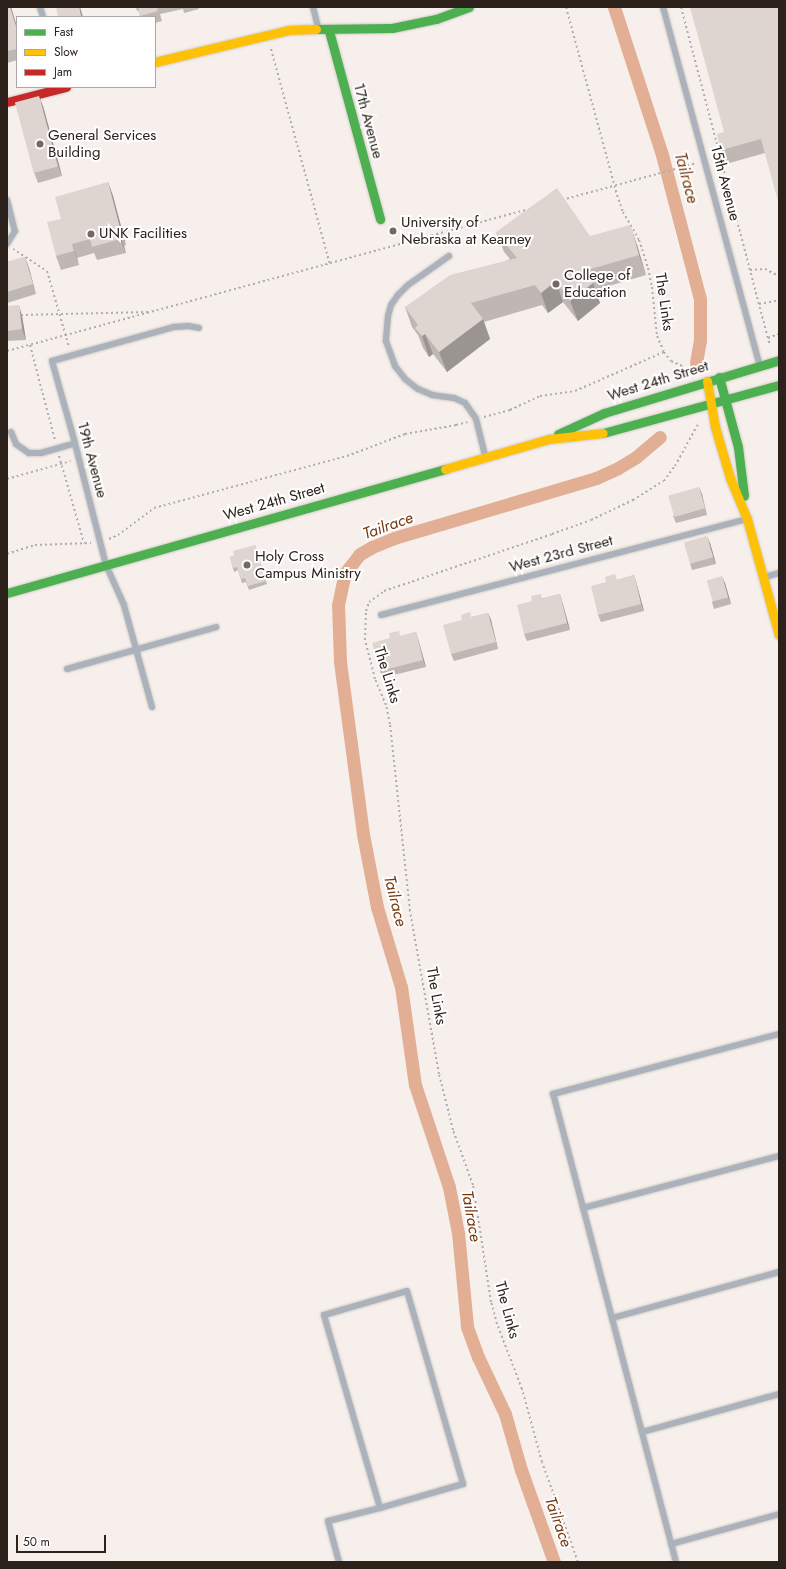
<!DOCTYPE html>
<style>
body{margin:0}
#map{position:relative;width:786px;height:1569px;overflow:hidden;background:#f6efeb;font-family:Jost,sans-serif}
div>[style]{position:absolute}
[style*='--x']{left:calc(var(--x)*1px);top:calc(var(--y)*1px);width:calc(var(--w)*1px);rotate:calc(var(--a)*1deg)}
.canal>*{height:13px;margin:-6.5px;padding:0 6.5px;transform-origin:6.5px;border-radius:6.5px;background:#e2af94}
.path>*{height:2px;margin-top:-1px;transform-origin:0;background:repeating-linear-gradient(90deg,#acaeb3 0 2px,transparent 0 5px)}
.roads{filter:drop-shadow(0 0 1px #d1cbc6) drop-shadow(0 0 1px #d1cbc6)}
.lane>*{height:6px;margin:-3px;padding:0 3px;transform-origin:3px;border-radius:3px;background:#abb2bb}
.fast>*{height:9px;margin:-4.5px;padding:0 4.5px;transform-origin:4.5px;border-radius:4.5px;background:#4caf50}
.slow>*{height:9px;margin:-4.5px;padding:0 4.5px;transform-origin:4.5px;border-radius:4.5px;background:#ffc107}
.jam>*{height:9px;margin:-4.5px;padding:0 4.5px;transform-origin:4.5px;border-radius:4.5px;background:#c62828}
.wall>*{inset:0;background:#bfb7b3}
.shaded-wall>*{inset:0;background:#9b9592}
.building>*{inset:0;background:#ded5d0;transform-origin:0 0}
.dots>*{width:11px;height:11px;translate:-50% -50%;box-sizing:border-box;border:2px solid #fefefe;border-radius:50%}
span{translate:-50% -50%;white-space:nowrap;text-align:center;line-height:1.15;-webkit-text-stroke:4px #fefefe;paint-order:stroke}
.street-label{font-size:15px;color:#2d211b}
.poi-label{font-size:15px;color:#2d211b}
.left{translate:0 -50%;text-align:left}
.water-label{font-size:16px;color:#763709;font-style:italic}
.frame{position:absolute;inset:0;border:8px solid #2d211b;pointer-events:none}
.legend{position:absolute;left:16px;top:16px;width:140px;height:72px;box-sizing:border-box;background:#fefefe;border:1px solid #aaa6a3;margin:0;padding:5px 7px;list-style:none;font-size:12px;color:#2d211b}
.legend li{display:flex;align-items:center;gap:8px;height:20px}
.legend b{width:20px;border:1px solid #aaa6a3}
.scale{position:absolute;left:16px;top:1535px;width:90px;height:18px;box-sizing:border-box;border:2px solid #2d211b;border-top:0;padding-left:5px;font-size:12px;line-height:14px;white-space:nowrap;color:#2d211b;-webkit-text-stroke:3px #fefefe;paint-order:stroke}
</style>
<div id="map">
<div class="canal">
<div style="--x:614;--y:7;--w:156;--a:72"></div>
<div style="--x:662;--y:155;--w:149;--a:75.2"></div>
<div style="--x:700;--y:299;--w:41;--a:90"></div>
<div style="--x:700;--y:340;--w:23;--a:100"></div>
<div style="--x:554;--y:1562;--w:98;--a:-109.7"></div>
<div style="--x:521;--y:1470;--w:58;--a:-105.9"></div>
<div style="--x:505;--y:1414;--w:63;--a:-115.3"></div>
<div style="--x:478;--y:1357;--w:33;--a:-110"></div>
<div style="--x:467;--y:1326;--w:93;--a:-95.5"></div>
<div style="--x:458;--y:1233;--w:47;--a:-101.1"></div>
<div style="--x:449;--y:1187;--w:108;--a:-108.4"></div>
<div style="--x:415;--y:1085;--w:99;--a:-98.1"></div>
<div style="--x:401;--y:987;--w:84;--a:-106.7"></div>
<div style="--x:377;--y:907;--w:74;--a:-100.9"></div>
<div style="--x:363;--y:834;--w:175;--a:-97.6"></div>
<div style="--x:340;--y:661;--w:56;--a:-92"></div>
<div style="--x:338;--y:605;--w:33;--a:-78"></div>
<div style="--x:345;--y:573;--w:24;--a:-52"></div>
<div style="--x:360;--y:554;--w:14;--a:-30"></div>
<div style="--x:372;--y:547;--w:24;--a:-22"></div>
<div style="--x:394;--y:538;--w:211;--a:-16.5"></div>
<div style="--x:596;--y:478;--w:24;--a:-24"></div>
<div style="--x:618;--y:468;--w:21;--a:-31"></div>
<div style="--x:636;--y:457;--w:31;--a:-40"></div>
</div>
<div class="path">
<div style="--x:566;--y:7;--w:195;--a:74.8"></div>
<div style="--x:617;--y:195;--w:18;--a:71"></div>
<div style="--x:623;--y:212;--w:32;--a:60"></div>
<div style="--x:639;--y:240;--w:29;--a:72"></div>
<div style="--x:648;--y:268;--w:19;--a:78"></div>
<div style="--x:652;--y:287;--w:49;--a:84.2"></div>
<div style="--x:657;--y:336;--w:17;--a:66"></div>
<div style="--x:664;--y:352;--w:11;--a:52"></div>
<div style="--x:671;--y:361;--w:12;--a:24"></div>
<div style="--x:682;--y:366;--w:6;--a:72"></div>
<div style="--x:681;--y:7;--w:350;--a:75.3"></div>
<div style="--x:271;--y:49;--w:223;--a:74.7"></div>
<div style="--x:712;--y:158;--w:9;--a:-27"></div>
<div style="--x:562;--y:200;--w:140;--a:-15.3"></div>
<div style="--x:13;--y:249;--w:40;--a:32.9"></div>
<div style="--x:47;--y:271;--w:79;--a:73.9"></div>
<div style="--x:750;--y:270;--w:15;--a:-4"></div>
<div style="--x:765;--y:269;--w:16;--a:27"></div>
<div style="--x:759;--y:304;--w:20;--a:-11"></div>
<div style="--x:21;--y:315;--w:127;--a:-1.4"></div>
<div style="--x:768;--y:338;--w:12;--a:-20"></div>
<div style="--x:30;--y:345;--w:98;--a:75.3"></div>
<div style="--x:7;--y:351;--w:541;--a:-15.22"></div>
<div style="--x:484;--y:417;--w:27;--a:-15"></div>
<div style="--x:510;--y:410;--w:33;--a:-25"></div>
<div style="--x:540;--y:396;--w:35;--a:-8"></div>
<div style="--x:575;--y:391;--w:97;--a:-23.7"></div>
<div style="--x:59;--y:456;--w:91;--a:74"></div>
<div style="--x:7;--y:479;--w:66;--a:-15.7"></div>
<div style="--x:109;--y:539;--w:10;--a:-24"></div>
<div style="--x:118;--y:535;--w:45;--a:-36.9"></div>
<div style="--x:154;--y:508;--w:200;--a:-15.1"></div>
<div style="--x:347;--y:456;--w:62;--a:-20.8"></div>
<div style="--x:405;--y:434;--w:52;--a:-10"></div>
<div style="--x:456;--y:425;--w:12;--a:-14"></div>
<div style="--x:7;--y:554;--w:29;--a:-18"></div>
<div style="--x:35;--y:545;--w:56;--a:-2"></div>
<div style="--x:578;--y:1562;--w:106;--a:-109.8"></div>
<div style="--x:542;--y:1462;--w:76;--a:-105.3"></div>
<div style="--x:522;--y:1389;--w:70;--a:-111"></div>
<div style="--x:497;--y:1324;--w:23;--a:-105"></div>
<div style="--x:491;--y:1302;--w:118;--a:-98.7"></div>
<div style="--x:473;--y:1185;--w:59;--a:-110"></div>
<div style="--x:453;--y:1130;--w:58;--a:-104"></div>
<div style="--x:439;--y:1074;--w:166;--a:-100.1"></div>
<div style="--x:410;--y:911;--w:188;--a:-96.1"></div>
<div style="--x:390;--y:724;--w:19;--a:-102"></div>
<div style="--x:386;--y:705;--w:28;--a:-113"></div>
<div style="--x:375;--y:679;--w:40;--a:-104.4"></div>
<div style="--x:365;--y:640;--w:29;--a:-88"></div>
<div style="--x:366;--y:611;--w:9;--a:-72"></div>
<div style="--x:369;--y:602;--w:19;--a:-36"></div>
<div style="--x:384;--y:591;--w:177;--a:-18.7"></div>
<div style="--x:552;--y:534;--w:41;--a:-19.7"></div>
<div style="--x:591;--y:520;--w:47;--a:-25.5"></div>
<div style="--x:633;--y:500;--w:36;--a:-32"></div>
<div style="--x:664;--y:481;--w:19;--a:-54"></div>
<div style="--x:675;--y:466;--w:48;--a:-61.3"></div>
</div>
<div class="roads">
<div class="lane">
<div style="--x:40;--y:7;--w:10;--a:73"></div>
<div style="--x:313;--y:7;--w:21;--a:76"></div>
<div style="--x:663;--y:7;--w:370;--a:74.9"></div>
<div style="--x:7;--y:200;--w:32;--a:76"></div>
<div style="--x:15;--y:231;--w:15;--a:122"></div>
<div style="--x:449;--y:256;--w:50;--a:144.7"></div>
<div style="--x:408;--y:285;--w:14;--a:135"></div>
<div style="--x:398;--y:295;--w:12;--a:125"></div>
<div style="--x:391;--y:305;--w:11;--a:105"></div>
<div style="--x:388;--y:316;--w:25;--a:95"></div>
<div style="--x:386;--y:341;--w:27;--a:70"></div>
<div style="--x:395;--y:366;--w:16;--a:52"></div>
<div style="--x:405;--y:379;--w:16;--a:38"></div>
<div style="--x:418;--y:389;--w:15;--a:23"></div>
<div style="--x:432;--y:395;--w:22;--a:8"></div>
<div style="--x:454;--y:398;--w:12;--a:24"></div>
<div style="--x:465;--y:403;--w:19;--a:55"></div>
<div style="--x:476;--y:419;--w:37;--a:76"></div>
<div style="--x:11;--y:432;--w:13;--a:67"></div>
<div style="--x:16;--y:444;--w:16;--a:35"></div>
<div style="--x:29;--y:453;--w:12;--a:0"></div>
<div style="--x:41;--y:453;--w:35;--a:-16"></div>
<div style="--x:765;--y:577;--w:15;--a:-16"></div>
<div style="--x:381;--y:615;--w:377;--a:-14.7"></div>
<div style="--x:67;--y:669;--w:155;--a:-15.7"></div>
<div style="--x:152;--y:707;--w:106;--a:-105.4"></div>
<div style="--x:124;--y:605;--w:44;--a:-114.2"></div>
<div style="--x:106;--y:565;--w:126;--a:-104.3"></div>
<div style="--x:75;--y:443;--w:85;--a:-105.7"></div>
<div style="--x:52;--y:361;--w:127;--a:-15.6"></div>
<div style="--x:174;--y:327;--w:14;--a:-4"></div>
<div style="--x:188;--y:326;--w:11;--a:10"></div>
<div style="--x:583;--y:1208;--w:203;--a:-14.9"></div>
<div style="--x:407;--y:1291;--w:201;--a:73.8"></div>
<div style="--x:463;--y:1484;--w:86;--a:163.9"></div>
<div style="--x:380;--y:1508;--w:201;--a:-106.2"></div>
<div style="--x:324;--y:1315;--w:86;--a:-16.1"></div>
<div style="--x:612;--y:1318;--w:173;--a:-15.4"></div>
<div style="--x:642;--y:1432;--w:142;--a:-15.5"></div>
<div style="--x:671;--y:1544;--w:112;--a:-15.5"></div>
<div style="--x:339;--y:1562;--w:42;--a:-105"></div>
<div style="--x:328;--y:1521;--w:54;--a:-14"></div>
<div style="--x:676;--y:1562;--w:484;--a:-104.7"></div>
<div style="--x:553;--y:1094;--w:234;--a:-14.9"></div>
</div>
<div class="fast">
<div style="--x:316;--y:29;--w:76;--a:-0.8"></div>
<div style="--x:392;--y:28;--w:45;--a:-11.6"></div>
<div style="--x:436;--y:19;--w:35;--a:-20"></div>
<div style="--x:329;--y:31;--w:195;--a:74.8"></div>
<div style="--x:719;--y:377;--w:73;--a:74.8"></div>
<div style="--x:738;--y:447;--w:49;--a:83"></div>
<div style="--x:603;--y:433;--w:182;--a:-15.3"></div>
<div style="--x:558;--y:434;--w:51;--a:-24.5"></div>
<div style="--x:604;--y:413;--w:183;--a:-16.8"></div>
<div style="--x:7;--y:593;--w:455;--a:-15.8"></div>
</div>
<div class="slow">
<div style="--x:155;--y:62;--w:137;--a:-13.5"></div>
<div style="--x:288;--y:30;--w:28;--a:-2"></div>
<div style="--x:707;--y:381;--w:47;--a:80.1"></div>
<div style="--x:715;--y:427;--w:53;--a:73.6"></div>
<div style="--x:730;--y:478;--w:44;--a:67.5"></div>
<div style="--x:747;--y:519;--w:120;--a:74.6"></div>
<div style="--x:445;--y:469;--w:108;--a:-16.1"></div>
<div style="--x:549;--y:439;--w:54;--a:-6.3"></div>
</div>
<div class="jam">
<div style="--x:7;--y:102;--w:61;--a:-14.3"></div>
</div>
</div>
<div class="wall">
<div style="clip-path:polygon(7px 7px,11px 7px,17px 27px,17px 60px,7px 63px)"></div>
<div style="clip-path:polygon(136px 7px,198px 7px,199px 9px,184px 13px,183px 9px,160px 14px,162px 21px,155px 23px,155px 17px,140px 17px,139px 11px,137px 11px)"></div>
<div style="clip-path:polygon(779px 7px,765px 153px,726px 164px,721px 150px)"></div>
<div style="clip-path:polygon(43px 106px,62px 176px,38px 183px,34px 172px)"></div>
<div style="clip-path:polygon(108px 182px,113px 196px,126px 245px,124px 246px,126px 253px,97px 260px,94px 253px,77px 258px,79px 265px,61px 270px,56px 256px,61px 219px)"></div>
<div style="clip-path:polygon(496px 232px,590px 236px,637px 245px,646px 275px,595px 290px,600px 303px,578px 321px,563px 302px,548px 313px,542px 305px,484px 322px,490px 339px,447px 372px,433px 354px,429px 357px,423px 348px,418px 335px,412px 327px,405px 307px,510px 259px,504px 252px)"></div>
<div style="clip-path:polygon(25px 257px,29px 268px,36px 294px,7px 303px,7px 262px)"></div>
<div style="clip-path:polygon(7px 306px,22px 316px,26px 340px,7px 341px)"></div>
<div style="clip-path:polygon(699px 487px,707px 515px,676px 523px,673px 516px)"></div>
<div style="clip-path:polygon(710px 543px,716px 564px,692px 570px,690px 563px)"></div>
<div style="clip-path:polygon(255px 545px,267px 584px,249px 590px,246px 582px,242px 583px,238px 570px,234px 572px,230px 557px,234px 556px)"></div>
<div style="clip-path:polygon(634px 575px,636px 582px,644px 611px,601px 622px,598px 615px,617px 580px)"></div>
<div style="clip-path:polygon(725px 583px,731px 604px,714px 609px,712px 602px)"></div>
<div style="clip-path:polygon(560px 594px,562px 601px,570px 630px,527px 641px,524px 634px,532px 601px)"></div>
<div style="clip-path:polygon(488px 613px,491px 620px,498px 649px,454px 661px,451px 654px,472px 617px)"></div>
<div style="clip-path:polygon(416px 632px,426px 667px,382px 678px,380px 671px,401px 636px)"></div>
</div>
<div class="shaded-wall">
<div style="clip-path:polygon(10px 7px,11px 7px,17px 27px,17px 30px)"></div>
<div style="clip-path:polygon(79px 7px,80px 7px,83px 17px,81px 17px)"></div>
<div style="clip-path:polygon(39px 96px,43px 106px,62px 176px,58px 166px)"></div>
<div style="clip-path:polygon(108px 182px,113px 196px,126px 245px,121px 232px)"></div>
<div style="clip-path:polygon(630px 225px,637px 245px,646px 275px,639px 255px)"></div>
<div style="clip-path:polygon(119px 232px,124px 246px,126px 253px,120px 239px)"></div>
<div style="clip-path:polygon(72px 244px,77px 258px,79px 265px,74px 251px)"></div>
<div style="clip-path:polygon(25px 257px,29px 268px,36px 294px,33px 284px)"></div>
<div style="clip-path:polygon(556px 281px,563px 302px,548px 313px,541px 293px)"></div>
<div style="clip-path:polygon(593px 283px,600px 303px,578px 321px,570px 301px)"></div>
<div style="clip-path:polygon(19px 305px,22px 316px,26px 340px,22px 329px)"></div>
<div style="clip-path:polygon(483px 319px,490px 339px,447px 372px,439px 352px)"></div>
<div style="clip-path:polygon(425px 334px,433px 354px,429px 357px,422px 336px)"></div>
<div style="clip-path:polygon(699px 487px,702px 494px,707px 515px)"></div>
<div style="clip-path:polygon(707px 536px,710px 543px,716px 564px,713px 557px)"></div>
<div style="clip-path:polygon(634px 575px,636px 582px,644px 611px,641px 604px)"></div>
<div style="clip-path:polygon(722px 576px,725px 583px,731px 604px,728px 597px)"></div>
<div style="clip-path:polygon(560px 594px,562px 601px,570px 630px,567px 623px)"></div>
<div style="clip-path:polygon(488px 613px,491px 620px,498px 649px,496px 642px)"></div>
<div style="clip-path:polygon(416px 632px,426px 667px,423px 660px)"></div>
</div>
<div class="building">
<div style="clip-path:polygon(7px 7px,10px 7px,17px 30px,17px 49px,7px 51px)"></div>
<div style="clip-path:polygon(56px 7px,79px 7px,81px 17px,58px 17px)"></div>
<div style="clip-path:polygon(138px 7px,157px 7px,158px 11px,140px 16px)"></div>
<div style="clip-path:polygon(690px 7px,779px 7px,779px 205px,761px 139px,721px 150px,717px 134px,724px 132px)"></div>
<div style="left:39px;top:96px;width:73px;height:25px;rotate:75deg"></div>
<div style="clip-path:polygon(108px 182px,121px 232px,119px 232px,120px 239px,92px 247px,90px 239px,72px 244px,74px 251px,56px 256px,47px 222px,61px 219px,55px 197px)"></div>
<div style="clip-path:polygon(557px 188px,590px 236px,630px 225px,639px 255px,584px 271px,593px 283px,570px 301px,556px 281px,541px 293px,535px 285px,471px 303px,483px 319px,439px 352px,425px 334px,422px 336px,415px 328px,418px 325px,405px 307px,450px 275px,517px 258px,496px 232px)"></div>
<div style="clip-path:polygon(25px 257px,33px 284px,7px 292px,7px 262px)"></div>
<div style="clip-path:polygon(19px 305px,22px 329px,7px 331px,7px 306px)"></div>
<div style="left:699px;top:487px;width:22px;height:32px;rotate:74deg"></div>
<div style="left:707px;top:536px;width:22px;height:24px;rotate:74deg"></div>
<div style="clip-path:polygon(255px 545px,266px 581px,248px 586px,245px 578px,241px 579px,237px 567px,233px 568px,230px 557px,234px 556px,233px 551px)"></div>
<div style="clip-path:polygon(615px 574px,617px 580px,634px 575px,641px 604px,598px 615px,591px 586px,606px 582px,605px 577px)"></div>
<div style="left:722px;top:576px;width:22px;height:16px;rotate:74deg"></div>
<div style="clip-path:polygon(541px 594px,542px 599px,560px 594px,567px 623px,524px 634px,517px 605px,532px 601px,531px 596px)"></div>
<div style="clip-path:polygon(470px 612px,471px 617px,488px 613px,496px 642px,451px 654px,443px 625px,462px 620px,461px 615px)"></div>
<div style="clip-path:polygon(399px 631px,400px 636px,416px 632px,423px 660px,380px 671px,372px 643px,390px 638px,389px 633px)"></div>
</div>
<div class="dots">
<div style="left:40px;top:144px;background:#736964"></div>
<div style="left:393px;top:231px;background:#736964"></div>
<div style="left:91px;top:234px;background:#736964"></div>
<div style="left:556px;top:284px;background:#736964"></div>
<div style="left:247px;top:565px;background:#736964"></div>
</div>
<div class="street-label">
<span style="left:368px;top:121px;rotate:75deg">17th Avenue</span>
<span style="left:725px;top:183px;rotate:75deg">15th Avenue</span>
<span style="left:664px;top:302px;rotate:82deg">The Links</span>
<span style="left:658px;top:381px;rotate:-17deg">West 24th Street</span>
<span style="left:92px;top:460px;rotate:75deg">19th Avenue</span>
<span style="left:274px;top:502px;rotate:-16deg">West 24th Street</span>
<span style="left:561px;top:554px;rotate:-15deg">West 23rd Street</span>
<span style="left:387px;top:675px;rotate:73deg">The Links</span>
<span style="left:436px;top:996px;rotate:80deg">The Links</span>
<span style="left:507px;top:1310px;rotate:75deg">The Links</span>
</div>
<div class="poi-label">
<span class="left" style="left:48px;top:144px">General Services<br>Building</span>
<span class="left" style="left:401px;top:231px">University of<br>Nebraska at Kearney</span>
<span class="left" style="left:99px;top:234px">UNK Facilities</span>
<span class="left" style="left:564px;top:284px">College of<br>Education</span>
<span class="left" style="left:255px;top:565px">Holy Cross<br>Campus Ministry</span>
</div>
<div class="water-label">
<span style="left:686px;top:178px;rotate:75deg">Tailrace</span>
<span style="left:388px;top:526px;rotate:-20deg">Tailrace</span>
<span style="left:395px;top:901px;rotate:76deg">Tailrace</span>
<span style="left:471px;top:1216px;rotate:80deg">Tailrace</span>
<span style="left:558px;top:1522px;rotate:70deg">Tailrace</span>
</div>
<div class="frame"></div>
<ul class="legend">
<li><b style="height:5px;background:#4caf50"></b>Fast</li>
<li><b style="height:5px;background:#ffc107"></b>Slow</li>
<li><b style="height:5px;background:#c62828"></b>Jam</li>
</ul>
<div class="scale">50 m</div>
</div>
